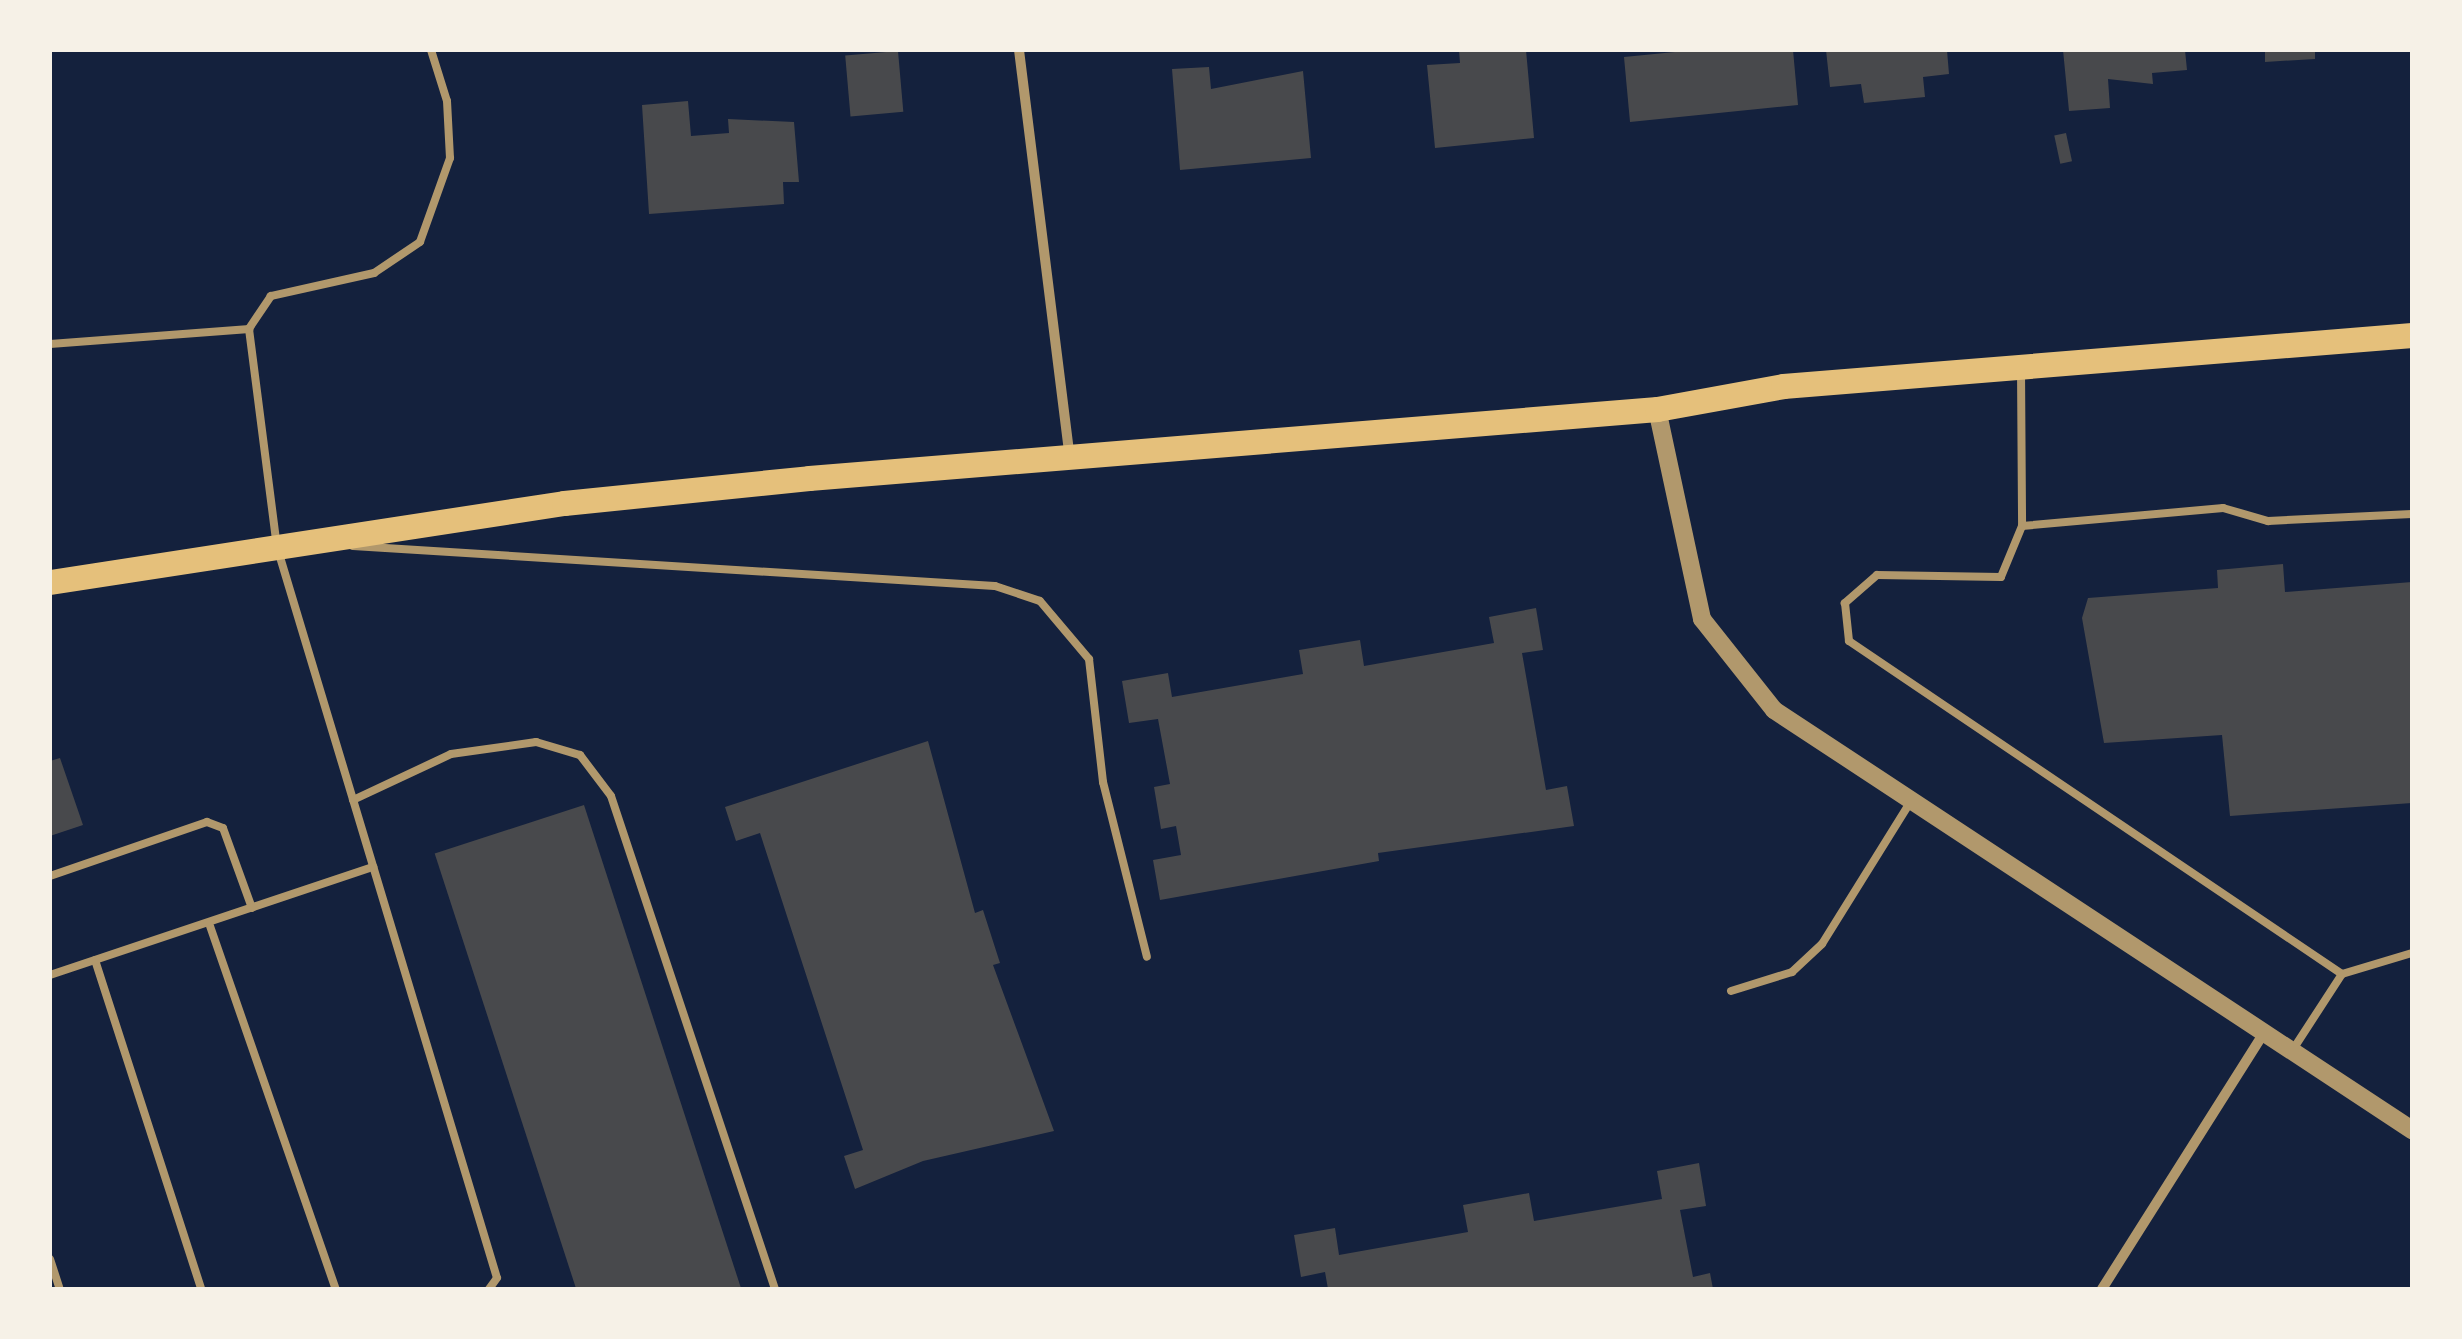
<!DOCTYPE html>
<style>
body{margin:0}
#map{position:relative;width:2462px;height:1339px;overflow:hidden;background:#14213d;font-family:"Space Grotesk",sans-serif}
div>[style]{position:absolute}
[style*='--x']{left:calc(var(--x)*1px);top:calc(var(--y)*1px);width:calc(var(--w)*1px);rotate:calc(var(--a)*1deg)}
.building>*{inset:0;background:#48494c;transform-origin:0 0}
.service>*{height:8px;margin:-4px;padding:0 4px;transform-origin:4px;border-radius:4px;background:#b1986c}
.minor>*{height:10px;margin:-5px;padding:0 5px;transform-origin:5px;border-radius:5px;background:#b1986c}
.tertiary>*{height:18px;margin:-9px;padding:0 9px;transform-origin:9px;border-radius:9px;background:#b1986c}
.primary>*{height:25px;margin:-12.5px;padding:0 12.5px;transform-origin:12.5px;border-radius:12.5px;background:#e5c07b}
span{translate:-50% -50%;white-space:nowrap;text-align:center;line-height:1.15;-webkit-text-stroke:8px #f6f1e7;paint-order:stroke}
.frame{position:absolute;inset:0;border:52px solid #f6f1e7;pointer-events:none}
</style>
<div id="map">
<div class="building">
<div style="clip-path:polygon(1459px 50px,1526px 50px,1534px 138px,1435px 148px,1427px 65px,1460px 63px)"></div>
<div style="clip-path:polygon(1695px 50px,1793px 50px,1798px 105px,1630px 122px,1624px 57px)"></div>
<div style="clip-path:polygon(1826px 50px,1947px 50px,1949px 74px,1923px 77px,1925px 97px,1864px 103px,1861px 84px,1830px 87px)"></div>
<div style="clip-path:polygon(2063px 50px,2185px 50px,2187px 70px,2152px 73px,2153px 84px,2108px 79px,2110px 108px,2069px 111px)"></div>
<div style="clip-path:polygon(2265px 50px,2315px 50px,2315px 59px,2265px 62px)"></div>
<div style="left:898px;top:51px;width:61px;height:53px;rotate:85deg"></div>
<div style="clip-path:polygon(1209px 67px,1211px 89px,1303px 71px,1311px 158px,1180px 170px,1172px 69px)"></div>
<div style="clip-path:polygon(688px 101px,691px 136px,729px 133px,728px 119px,794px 122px,799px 182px,783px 182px,784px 204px,649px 214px,642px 105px)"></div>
<div style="left:2066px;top:133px;width:29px;height:12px;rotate:78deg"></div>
<div style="clip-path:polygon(2283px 564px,2285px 592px,2412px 582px,2412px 803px,2230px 816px,2222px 735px,2104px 743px,2082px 618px,2088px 598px,2218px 588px,2217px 570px)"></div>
<div style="clip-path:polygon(1536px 608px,1543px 650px,1522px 653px,1546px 790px,1567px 786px,1574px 826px,1378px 853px,1379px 861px,1160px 900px,1153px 860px,1181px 855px,1176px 826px,1161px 829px,1154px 787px,1170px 784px,1158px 719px,1129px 723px,1122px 681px,1168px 673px,1172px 697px,1303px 674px,1299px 650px,1360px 640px,1364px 666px,1494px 643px,1489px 617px)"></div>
<div style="clip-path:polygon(928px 741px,975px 913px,983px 910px,1000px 963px,993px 965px,1054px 1131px,923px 1161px,855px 1189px,844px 1156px,863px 1150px,760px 833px,736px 841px,725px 807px)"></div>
<div style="clip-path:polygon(60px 758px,83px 825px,50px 836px,50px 761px)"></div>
<div style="left:584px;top:805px;width:510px;height:157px;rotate:72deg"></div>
<div style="clip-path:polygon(1699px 1163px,1706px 1206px,1680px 1210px,1693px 1277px,1710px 1273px,1713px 1289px,1328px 1289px,1325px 1272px,1301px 1277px,1294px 1235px,1335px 1228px,1339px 1255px,1468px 1232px,1463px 1205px,1529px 1193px,1534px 1221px,1662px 1199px,1657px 1171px)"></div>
</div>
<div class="service">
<div style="--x:431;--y:50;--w:53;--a:72.6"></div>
<div style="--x:447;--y:101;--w:57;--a:87"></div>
<div style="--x:450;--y:158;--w:89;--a:109.7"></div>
<div style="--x:420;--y:242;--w:55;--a:146"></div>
<div style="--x:374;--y:273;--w:106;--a:167.4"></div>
<div style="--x:271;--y:296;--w:40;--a:124"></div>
<div style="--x:249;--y:329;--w:220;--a:82.7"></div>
<div style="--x:277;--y:547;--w:763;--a:73.25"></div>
<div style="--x:497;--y:1278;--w:14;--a:126"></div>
<div style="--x:50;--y:344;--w:200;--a:-4.3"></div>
<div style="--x:2021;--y:370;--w:156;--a:89.6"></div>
<div style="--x:2022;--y:526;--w:55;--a:112.4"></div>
<div style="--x:2001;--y:577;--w:124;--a:-179.1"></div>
<div style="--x:1877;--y:575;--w:43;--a:138.8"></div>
<div style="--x:1845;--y:603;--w:38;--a:84"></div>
<div style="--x:1849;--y:641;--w:595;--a:34.04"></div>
<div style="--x:2022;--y:526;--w:202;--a:-5.1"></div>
<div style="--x:2223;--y:508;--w:47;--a:16.1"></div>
<div style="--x:2268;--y:521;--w:144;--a:-2.8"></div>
<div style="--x:353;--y:546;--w:643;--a:3.57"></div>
<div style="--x:995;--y:586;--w:47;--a:18.4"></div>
<div style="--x:1040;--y:601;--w:76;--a:49.8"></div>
<div style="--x:1089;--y:659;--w:124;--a:83.5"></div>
<div style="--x:1103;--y:782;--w:180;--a:75.9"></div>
<div style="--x:353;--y:800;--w:108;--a:-25.1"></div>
<div style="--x:451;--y:754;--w:86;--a:-8"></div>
<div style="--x:536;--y:742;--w:46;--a:16.5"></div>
<div style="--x:580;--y:755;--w:51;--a:52.9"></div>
<div style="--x:611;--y:796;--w:520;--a:71.6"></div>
<div style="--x:50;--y:876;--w:166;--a:-19"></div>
<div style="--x:207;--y:822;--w:17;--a:21"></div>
<div style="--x:223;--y:828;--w:85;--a:70.1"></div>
<div style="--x:210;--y:926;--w:384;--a:70.9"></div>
<div style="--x:95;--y:960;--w:346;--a:72.1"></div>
<div style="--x:50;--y:975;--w:341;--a:-18.5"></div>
<div style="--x:1731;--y:991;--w:64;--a:-17.3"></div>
<div style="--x:1792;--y:972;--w:41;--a:-43"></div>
<div style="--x:1822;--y:944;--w:165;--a:-58.1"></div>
<div style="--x:2292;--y:1051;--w:92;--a:-57"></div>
<div style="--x:2342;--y:974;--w:73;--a:-16.7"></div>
<div style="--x:50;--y:1259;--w:32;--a:72"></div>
</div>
<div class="minor">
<div style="--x:1019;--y:50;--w:404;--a:82.9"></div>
<div style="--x:2102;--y:1289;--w:302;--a:-57.7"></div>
</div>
<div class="tertiary">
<div style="--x:1657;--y:409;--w:215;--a:77.9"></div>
<div style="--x:1702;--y:619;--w:116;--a:51.6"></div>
<div style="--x:1774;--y:710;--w:764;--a:33.36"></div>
</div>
<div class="primary">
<div style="--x:50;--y:582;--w:520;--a:-8.74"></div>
<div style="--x:564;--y:503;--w:246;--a:-5.8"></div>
<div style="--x:809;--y:478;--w:851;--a:-4.65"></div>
<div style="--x:1657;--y:409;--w:128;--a:-10.3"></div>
<div style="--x:1783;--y:386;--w:631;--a:-4.64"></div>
</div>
<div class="frame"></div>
</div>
